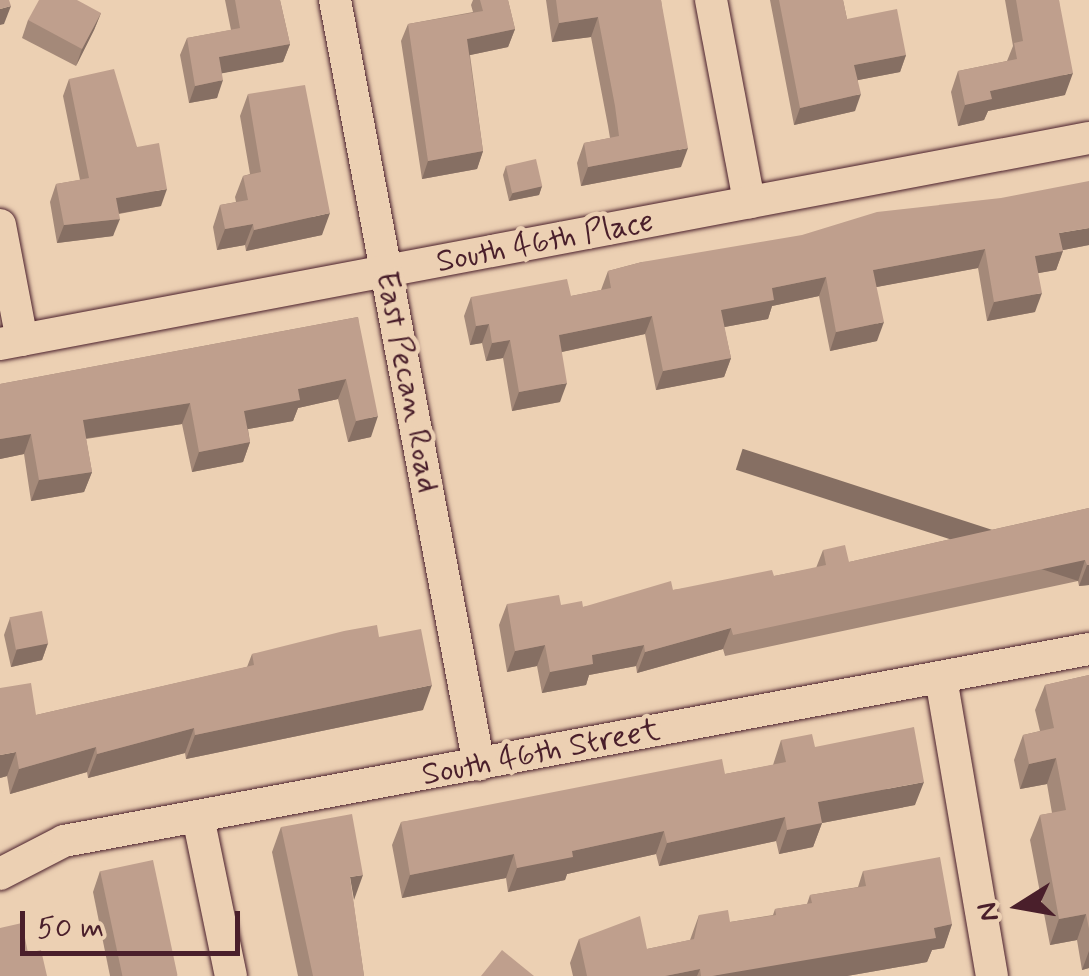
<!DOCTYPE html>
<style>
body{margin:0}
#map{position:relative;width:1089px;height:976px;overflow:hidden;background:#ecd0b3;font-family:Mynerve,sans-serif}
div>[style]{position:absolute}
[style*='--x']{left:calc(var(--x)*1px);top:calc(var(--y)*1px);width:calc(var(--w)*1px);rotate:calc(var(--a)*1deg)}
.roads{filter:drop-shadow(0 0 2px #4a1f2b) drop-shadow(0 0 2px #4a1f2b)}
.minor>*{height:32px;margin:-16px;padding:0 16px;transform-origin:16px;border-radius:16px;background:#ecd0b3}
.wall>*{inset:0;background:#a48979}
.shaded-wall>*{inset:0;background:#866f63;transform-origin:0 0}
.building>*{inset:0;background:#bf9f8d;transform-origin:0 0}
span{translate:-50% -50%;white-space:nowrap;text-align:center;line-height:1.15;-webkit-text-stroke:9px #ecd0b3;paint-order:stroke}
.street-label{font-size:32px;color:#4a1f2b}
.north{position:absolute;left:969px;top:856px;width:100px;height:100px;-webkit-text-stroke:8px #ecd0b3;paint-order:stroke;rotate:259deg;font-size:28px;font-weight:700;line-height:40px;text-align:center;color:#4a1f2b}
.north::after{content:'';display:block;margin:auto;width:35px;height:45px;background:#4a1f2b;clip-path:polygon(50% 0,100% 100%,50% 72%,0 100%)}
.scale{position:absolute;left:20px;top:911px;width:220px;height:45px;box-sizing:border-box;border:5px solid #4a1f2b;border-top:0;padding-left:12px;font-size:30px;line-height:35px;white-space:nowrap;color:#4a1f2b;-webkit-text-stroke:8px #ecd0b3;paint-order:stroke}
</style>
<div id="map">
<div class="roads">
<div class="minor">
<div style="--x:335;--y:0;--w:778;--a:79.34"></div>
<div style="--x:711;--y:0;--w:206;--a:79.3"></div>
<div style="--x:0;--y:225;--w:117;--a:79.2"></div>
<div style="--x:0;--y:344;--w:1108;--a:-10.71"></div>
<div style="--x:941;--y:678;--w:302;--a:80.3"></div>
<div style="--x:198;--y:817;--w:162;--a:78.3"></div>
<div style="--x:0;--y:874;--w:72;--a:-27.3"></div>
<div style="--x:64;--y:841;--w:1043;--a:-10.61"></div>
</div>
</div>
<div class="wall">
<div style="clip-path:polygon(225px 0,280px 0,290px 44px,283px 62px,222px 73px,217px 98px,189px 103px,180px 55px,187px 38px,231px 30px)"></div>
<div style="clip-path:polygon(473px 0,508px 0,515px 29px,508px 47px,470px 55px,483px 151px,477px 169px,422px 179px,401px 41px,408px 24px,473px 12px,471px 5px)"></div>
<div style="clip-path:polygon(546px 0,661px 0,681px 167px,581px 186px,577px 163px,584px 143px,610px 138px,608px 126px,591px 37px,552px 42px)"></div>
<div style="clip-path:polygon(770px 0,843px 0,847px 19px,906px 55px,900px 72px,858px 80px,855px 111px,794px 125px)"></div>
<div style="clip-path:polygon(1005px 0,1059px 0,1065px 95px,988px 111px,984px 120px,958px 126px,951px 92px,958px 71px,1007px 61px,1013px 46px)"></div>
<div style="clip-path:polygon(101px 13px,94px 30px,76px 66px,22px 38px,28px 20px)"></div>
<div style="clip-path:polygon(69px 79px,137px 147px,161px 206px,119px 214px,113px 236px,57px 243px,50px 202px,56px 184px,80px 180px,63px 96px)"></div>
<div style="clip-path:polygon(248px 94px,322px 235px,246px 251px,245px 245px,217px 250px,213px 227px,220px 205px,236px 202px,235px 197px,243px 176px,250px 174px,240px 116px)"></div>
<div style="clip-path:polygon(506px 166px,542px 186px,539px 195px,509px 201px,503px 175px)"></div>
<div style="clip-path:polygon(1089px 245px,1063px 250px,1056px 270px,1038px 273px,1035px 312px,987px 321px,978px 268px,876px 287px,877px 341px,830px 351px,819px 296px,772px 306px,768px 319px,724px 327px,731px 358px,724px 377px,656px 390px,645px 334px,562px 352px,560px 402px,512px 411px,503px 358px,486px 361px,482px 343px,470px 345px,464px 316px,471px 297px,571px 296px,601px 290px,608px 271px,642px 262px)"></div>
<div style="clip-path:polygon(358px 317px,371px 437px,348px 442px,338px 399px,298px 408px,293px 421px,248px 429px,250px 442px,243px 462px,192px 472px,182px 424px,86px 439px,92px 472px,84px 492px,31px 501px,24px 454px,0 459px,0 384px)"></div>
<div style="clip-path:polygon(1089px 508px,1089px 585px,1079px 586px,1078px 581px,725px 656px,723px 649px,637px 673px,636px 666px,589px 675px,586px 685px,542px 693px,537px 666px,507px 672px,499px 625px,507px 604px,583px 607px,673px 590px,774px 576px,816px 568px,823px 550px,849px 562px)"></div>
<div style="clip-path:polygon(10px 618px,48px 643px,42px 660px,11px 667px,4px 635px)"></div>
<div style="clip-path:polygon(379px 637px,423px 710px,186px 759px,185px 753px,88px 778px,87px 772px,10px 794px,7px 776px,0 778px,36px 715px,247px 667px,252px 654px)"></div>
<div style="clip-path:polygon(1089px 675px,1089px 968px,1082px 970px,1077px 940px,1050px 945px,1030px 840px,1040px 815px,1052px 813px,1047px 784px,1020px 789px,1014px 760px,1023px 735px,1040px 731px,1035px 710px,1045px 685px)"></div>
<div style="clip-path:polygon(781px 740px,815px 747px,915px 805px,822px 823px,813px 847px,779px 854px,776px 841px,659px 866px,656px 854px,567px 874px,565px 880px,508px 892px,506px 878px,402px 898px,392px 845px,401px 822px,725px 774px,773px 765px)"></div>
<div style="clip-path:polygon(281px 827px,353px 900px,364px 976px,298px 976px,272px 852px)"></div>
<div style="clip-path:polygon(100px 871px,177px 976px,110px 976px,93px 892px)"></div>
<div style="clip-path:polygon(863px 871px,952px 924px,944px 948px,932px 950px,927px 962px,847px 976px,573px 976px,570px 963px,579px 939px,647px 949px,690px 940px,699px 915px,730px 922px,773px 915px,775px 909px,807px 904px,810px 895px,858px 887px)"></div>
</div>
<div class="shaded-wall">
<div style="clip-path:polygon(11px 6px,4px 24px,0 25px,0 9px)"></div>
<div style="clip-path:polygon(101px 13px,94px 30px,76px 66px,82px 49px)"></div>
<div style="clip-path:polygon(598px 17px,591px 37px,552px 42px,559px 23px)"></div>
<div style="clip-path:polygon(515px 29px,508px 47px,461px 57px,467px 39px)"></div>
<div style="clip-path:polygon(290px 44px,283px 62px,213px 75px,219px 57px)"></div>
<div style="clip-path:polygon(906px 55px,900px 72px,848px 82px,854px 65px)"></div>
<div style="clip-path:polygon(1073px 73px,1065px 95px,988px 111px,984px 120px,958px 126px,965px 105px,990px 91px)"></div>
<div style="clip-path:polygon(223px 80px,217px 98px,189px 103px,195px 86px)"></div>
<div style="clip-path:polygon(861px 94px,855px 111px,794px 125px,800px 108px)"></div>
<div style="clip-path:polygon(688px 148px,681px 167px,581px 186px,588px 167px)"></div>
<div style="clip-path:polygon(483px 151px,477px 169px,422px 179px,428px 161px)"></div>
<div style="clip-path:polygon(542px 186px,539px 195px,509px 201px,513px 192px)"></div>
<div style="clip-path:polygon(167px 189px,161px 206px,110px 215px,116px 198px)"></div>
<div style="clip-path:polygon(330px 213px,322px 235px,246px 251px,254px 230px)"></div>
<div style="clip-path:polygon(120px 219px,113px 236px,57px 243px,64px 225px)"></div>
<div style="clip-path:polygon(253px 224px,245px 245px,217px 250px,225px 229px)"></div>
<div style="clip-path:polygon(1089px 228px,1089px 245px,1053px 252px,1059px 233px)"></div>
<div style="clip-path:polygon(985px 249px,978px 268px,866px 289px,873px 270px)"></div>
<div style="clip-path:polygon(1063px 251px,1056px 270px,1028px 275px,1035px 256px)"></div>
<div style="clip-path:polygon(826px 277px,819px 296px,772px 306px,768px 319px,714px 329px,721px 310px,772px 288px)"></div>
<div style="clip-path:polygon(1042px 293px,1035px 312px,987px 321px,994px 302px)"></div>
<div style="clip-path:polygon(652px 316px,645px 334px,552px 354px,559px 335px)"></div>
<div style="clip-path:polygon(884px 322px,877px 341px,830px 351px,836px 332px)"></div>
<div style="clip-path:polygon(489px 324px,482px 343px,470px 345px,476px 326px)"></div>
<div style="clip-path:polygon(510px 340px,503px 358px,486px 361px,492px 343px)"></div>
<div style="clip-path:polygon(731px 358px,724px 377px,656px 390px,663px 371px)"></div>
<div style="clip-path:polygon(346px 379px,338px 399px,298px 408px,293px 421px,237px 431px,244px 411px,298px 389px)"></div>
<div style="clip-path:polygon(567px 383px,560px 402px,512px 411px,519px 392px)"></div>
<div style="clip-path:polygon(190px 403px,182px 424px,75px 440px,83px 420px)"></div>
<div style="clip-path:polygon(378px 416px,371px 437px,348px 442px,356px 421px)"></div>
<div style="clip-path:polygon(31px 434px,24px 454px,0 459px,0 439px)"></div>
<div style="clip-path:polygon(250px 442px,243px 462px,192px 472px,199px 452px)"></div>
<div style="clip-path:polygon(92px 472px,84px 492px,31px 501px,39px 480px)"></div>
<div style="left:1085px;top:560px;width:22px;height:360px;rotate:108deg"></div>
<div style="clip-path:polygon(1087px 565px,1089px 565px,1089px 585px,1079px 586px)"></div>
<div style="clip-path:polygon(731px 628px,723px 649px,637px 673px,645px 652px)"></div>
<div style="clip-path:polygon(48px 643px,42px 660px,11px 667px,17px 649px)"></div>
<div style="clip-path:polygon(545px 645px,537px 666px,507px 672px,515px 651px)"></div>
<div style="clip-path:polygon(644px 645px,636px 666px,589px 675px,586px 685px,542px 693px,550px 672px,592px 655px)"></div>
<div style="clip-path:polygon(432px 685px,423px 710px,186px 759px,195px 735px)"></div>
<div style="clip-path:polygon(194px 728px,185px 753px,88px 778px,97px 754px)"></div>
<div style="clip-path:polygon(96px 747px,87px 772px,10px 794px,19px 769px)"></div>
<div style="clip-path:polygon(16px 752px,7px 776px,0 778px,0 755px)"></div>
<div style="clip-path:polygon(1056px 758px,1047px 784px,1020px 789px,1029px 764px)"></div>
<div style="clip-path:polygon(924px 782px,915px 805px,822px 823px,813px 847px,779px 854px,787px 830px,818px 802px)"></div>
<div style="clip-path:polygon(785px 817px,776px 841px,659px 866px,667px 843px)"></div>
<div style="clip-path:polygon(664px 831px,656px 854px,567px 874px,565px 880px,508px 892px,517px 868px,572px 851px)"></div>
<div style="clip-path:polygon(514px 854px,506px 878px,402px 898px,410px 875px)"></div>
<div style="clip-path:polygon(363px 875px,354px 900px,350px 877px)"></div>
<div style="clip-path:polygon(1086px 914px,1077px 940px,1050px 945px,1059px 919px)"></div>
<div style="clip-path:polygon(952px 924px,944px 948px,932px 950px,927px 962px,847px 976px,712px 976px)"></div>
<div style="clip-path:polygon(1089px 951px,1089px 968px,1082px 970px)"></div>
<div style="clip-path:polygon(700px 969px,697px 976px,665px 976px)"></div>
</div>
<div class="building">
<div style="clip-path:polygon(0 0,9px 0,11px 6px,0 9px)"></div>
<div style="clip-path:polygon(39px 0,77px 0,101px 13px,82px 49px,28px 20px)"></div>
<div style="clip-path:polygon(235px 0,280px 0,290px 44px,219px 57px,223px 80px,195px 86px,187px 38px,240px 28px)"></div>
<div style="clip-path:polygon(480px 0,508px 0,515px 29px,467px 39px,483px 151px,428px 161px,408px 24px,483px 11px)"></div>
<div style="clip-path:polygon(556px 0,661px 0,688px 148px,588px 167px,584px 143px,619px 136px,615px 106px,598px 17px,559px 23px)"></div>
<div style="clip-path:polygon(779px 0,843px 0,847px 19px,897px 9px,906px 55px,854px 65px,861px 94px,800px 108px)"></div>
<div style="clip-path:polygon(1016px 0,1059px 0,1073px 73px,990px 91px,992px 99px,965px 105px,958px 71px,1017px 59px,1014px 43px,1023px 41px)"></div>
<div style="clip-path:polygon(114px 69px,137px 147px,159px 143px,167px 189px,116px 198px,120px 219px,64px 225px,56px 184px,89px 178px,69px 79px)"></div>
<div style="clip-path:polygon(305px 85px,330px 213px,254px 230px,253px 224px,225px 229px,220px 205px,248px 200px,243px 176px,261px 172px,248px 94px)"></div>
<div style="left:536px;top:159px;width:28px;height:31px;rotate:77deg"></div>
<div style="clip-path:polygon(1089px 181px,1089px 228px,1059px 233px,1063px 251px,1035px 256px,1042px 293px,994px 302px,985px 249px,873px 270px,884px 322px,836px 332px,826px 277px,772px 288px,774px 300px,721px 310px,731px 358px,663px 371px,652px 316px,559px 335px,567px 383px,519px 392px,510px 340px,492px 343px,489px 324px,476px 326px,471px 297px,567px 279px,571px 296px,611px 288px,608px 271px,642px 262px,802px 235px,877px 212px,1001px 198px)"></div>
<div style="clip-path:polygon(358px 317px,378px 416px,356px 421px,346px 379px,298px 389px,300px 400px,244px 411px,250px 442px,199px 452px,190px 403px,83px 420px,92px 472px,39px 480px,31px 434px,0 439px,0 384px)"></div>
<div style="clip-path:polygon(1089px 508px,1089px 565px,1087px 565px,1085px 560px,733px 635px,731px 628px,645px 652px,644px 645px,592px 655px,593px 664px,550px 672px,545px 645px,515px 651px,507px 604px,559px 595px,561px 605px,582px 601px,583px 607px,671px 581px,673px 590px,772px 570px,774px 576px,826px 565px,823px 550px,845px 545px,849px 562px)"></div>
<div style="left:42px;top:611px;width:33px;height:33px;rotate:79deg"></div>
<div style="clip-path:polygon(377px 625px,379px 637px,421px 629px,432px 685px,195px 735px,194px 728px,97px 754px,96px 747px,19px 769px,16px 752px,0 755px,0 688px,31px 683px,36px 715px,254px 665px,252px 654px,344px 631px)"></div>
<div style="clip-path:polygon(1089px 675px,1089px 929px,1086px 914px,1059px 919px,1040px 815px,1066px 810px,1056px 758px,1029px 764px,1023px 735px,1054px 728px,1045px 685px)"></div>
<div style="clip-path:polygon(914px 727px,924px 782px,818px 802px,822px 823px,787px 830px,785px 817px,667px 843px,664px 831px,572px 851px,573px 857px,517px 868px,514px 854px,410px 875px,401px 822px,722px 759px,725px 774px,786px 762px,781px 740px,812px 734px,815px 747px)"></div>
<div style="clip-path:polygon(352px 814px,363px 875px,350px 877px,364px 976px,313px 976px,281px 827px)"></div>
<div style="clip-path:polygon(940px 857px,952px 924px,934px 928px,936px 938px,712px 976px,701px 976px,700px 969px,665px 976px,587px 976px,579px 939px,640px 916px,647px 949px,694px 939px,699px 915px,728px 910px,730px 922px,776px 915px,775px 909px,812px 903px,810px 895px,866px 886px,863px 871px)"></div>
<div style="left:153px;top:860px;width:118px;height:54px;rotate:78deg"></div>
<div style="clip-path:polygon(22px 923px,28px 953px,41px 950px,47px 976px,0 976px,0 928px)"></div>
<div style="clip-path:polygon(502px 950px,534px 976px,481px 976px)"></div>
</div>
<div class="street-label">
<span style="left:545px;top:242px;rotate:-11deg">South 46th Place</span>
<span style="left:407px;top:382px;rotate:79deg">East Pecan Road</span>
<span style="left:541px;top:753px;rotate:-11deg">South 46th Street</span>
</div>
<div class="north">N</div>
<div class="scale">50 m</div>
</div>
